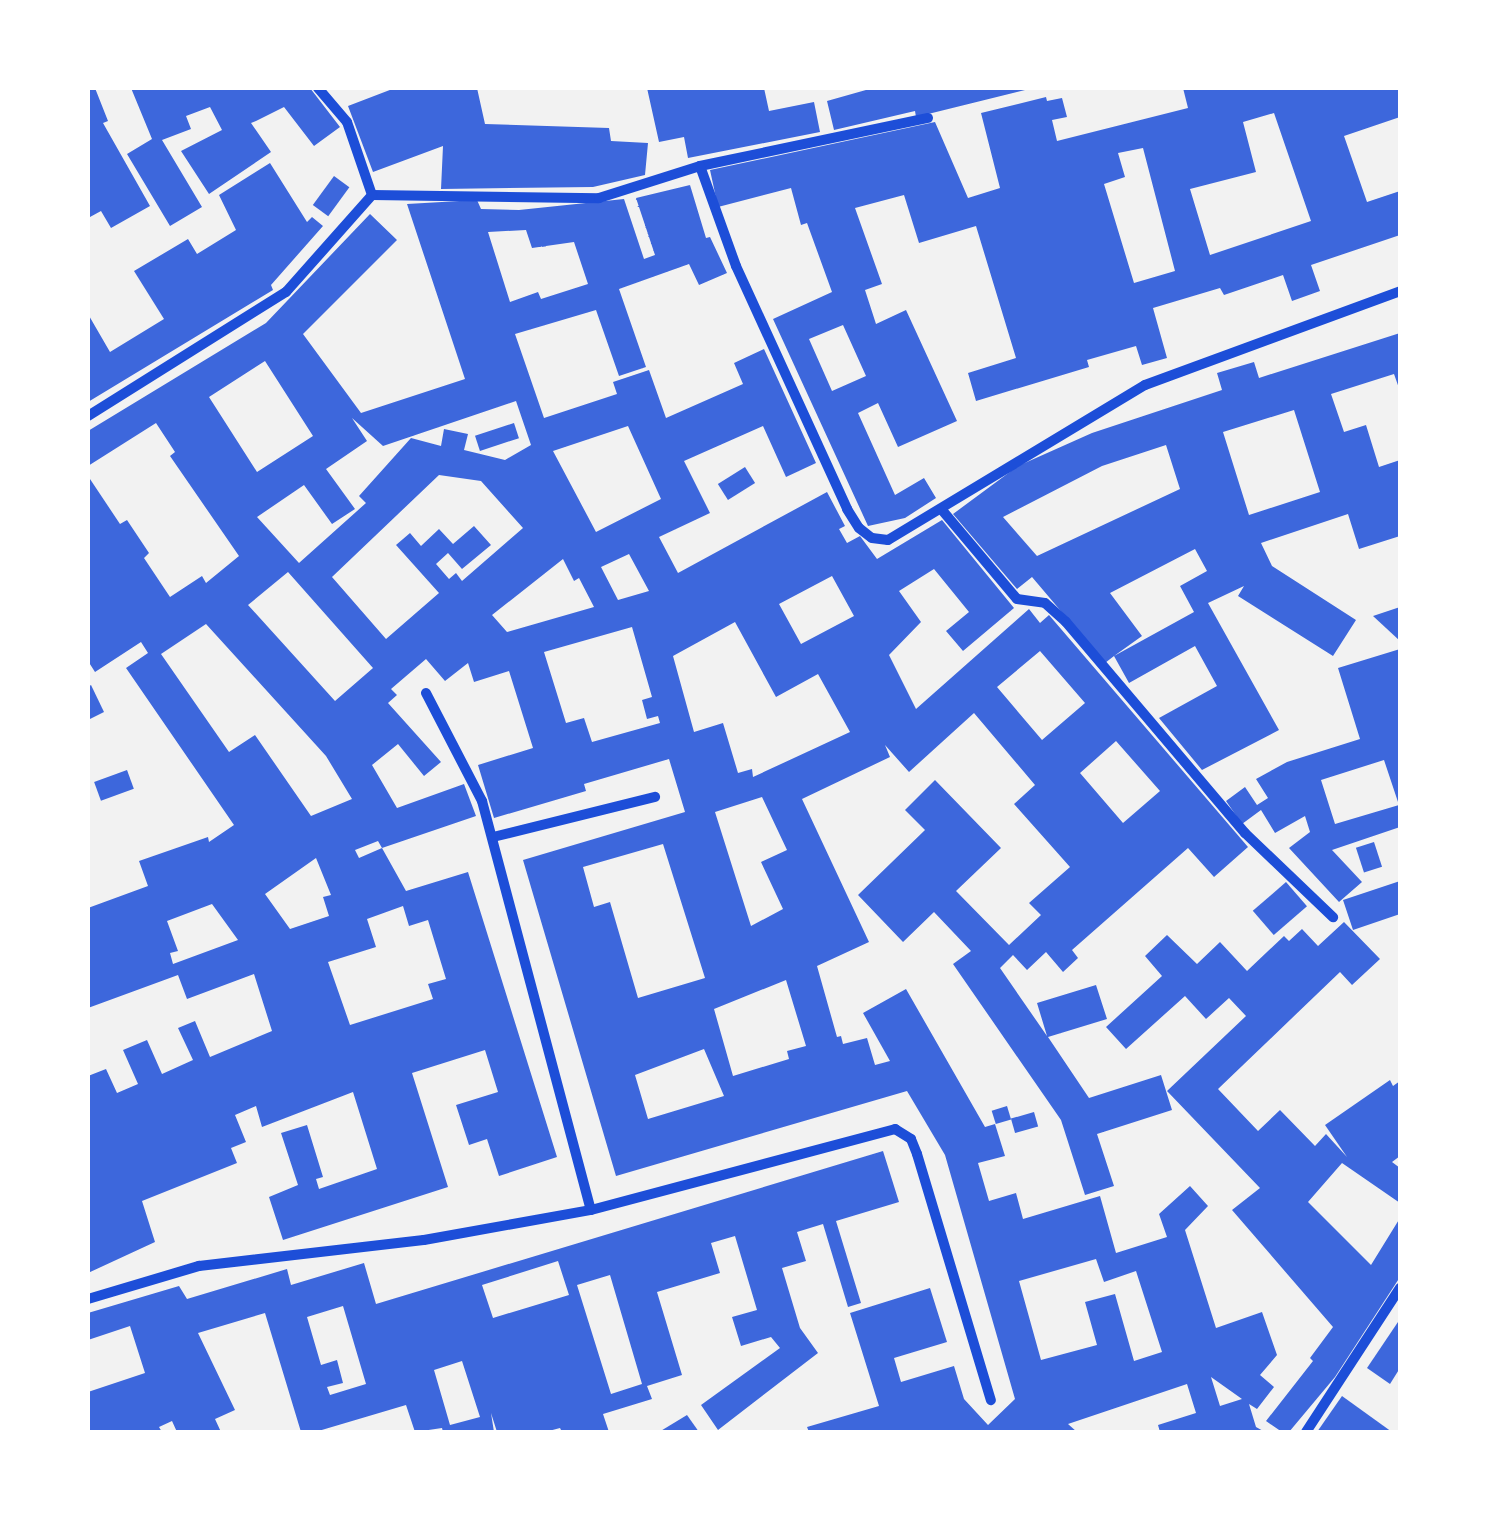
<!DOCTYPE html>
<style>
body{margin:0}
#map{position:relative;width:1488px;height:1520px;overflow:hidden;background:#f2f2f2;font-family:"Alegreya Sans",sans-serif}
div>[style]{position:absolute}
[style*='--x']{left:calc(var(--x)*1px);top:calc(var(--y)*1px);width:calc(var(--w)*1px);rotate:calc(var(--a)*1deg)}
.building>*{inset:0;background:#3d67dc;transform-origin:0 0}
.minor>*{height:10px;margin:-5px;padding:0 5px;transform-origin:5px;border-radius:5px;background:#1d4ed8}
span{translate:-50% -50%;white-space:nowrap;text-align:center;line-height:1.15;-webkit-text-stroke:10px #fff;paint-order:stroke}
.frame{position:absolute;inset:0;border:90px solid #fff;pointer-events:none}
</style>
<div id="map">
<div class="building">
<div style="clip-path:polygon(88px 88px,95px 88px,108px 121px,103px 123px,150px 206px,111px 228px,101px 211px,90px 217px,88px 213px)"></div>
<div style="clip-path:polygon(131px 88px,310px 88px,340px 127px,314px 146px,284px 107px,256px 121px,251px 123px,271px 152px,209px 194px,181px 151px,222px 130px,210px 107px,186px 116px,191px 129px,162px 140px,202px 207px,170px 226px,127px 154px,152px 139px)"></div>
<div style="clip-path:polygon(395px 88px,477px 88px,485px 124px,609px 128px,611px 141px,648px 143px,645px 175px,593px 187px,441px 189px,443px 146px,373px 172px,348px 106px)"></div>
<div style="clip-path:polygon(647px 88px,764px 88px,769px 111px,814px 102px,820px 132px,688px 158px,684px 137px,659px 142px)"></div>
<div style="clip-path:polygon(873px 88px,1029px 88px,1029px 89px,916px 117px,915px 111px,834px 130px,827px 101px)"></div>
<div style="clip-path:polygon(evenodd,1183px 88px,1400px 88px,1400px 117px,1344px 136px,1367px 202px,1400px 191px,1400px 235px,1311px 265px,1320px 291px,1292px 301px,1283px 275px,1224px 295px,1220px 288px,1153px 308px,1167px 358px,1142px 365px,1136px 346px,1087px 360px,1089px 367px,976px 401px,968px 373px,1016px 358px,976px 226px,919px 243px,904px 195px,855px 208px,882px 284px,865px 290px,876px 324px,906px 310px,957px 421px,898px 447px,878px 403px,858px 413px,895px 495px,924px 478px,936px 498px,905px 518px,868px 526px,773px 319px,832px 292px,807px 223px,801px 225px,791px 188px,718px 207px,710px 170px,935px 122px,968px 198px,1000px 188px,981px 113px,1046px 97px,1047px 101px,1062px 98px,1067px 117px,1052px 120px,1057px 141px,1188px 108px,1183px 88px,1274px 113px,1311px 221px,1210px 255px,1190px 189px,1256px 172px,1243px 122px,1274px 113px,1183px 88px,1143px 148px,1175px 271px,1134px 283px,1104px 184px,1125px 177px,1118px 153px,1143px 148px,1183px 88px,843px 325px,866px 376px,832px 391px,809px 339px,843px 325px)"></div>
<div style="clip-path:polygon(270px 163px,307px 222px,312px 217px,323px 226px,271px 285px,273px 290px,88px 402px,88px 314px,110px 352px,164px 319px,134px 271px,188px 239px,197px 254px,236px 230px,219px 195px)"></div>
<div style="left:334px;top:176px;width:19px;height:36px;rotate:36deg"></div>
<div style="clip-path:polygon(evenodd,690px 185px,706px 238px,710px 237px,727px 273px,699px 285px,689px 264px,619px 289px,646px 367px,619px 376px,596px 310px,515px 334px,544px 418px,617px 394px,613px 382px,649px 370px,666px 418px,743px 384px,734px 363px,764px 349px,816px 463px,786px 477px,763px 426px,684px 461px,710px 513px,659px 537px,678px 573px,827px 492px,845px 526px,839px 529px,847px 543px,860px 536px,877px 559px,942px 520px,1014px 608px,963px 651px,946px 631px,969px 612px,934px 569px,899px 591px,921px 622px,889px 655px,916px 709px,1029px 609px,1040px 623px,1049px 615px,1248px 847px,1214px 877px,1188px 848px,1072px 950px,1078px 958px,1063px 972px,1046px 952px,1027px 970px,1013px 955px,1000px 968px,1047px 1036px,1037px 1003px,1096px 985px,1107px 1019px,1048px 1037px,1089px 1098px,1161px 1075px,1172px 1110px,1097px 1134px,1114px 1186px,1085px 1195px,1061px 1120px,953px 964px,971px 951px,934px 912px,903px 942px,858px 895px,925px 830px,905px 810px,935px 780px,1001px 848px,956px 891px,1009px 945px,1041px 915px,1029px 903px,1070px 867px,1014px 804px,1035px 785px,974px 713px,909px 772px,885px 745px,890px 757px,802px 799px,869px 942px,817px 966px,837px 1037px,841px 1036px,843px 1044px,867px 1038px,875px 1065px,890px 1061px,863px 1013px,906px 989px,985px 1127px,995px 1124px,1005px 1156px,978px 1163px,989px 1201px,1016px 1193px,1023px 1219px,1100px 1196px,1116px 1253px,1167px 1237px,1159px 1214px,1190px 1186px,1208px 1206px,1185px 1230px,1216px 1328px,1262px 1312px,1277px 1355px,1260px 1375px,1274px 1387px,1257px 1409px,1249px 1404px,1256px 1427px,1265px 1432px,1160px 1432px,1158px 1425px,1196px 1413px,1187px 1384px,1068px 1424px,1077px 1432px,809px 1432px,807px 1427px,879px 1406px,850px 1313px,930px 1288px,947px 1342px,894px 1358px,901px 1382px,954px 1366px,964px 1399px,988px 1425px,1015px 1399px,945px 1155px,907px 1091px,616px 1176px,523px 860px,685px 812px,669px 759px,584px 784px,586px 791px,494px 818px,478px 765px,533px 748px,509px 671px,474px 682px,468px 663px,445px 681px,426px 659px,391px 689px,397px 695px,388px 703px,441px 762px,424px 776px,398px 744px,372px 765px,397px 808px,464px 784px,476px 816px,382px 848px,406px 891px,468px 872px,557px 1157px,499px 1176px,487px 1139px,469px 1145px,456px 1105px,498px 1092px,485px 1050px,412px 1073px,448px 1187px,283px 1240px,269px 1197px,298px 1185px,281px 1133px,307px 1125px,323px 1177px,316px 1179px,319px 1189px,377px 1169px,353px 1092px,262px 1127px,256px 1106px,235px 1115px,246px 1142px,231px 1148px,237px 1163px,142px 1201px,155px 1242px,88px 1273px,88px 1076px,106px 1069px,117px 1093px,138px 1084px,123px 1050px,147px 1040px,162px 1074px,193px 1060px,178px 1028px,195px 1021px,210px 1057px,272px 1031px,254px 974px,187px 999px,178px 975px,88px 1008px,88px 908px,148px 886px,139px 861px,208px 837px,209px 842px,234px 825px,126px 668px,148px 653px,141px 642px,95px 672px,88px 661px,88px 476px,120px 524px,127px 520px,149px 553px,144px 558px,170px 597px,202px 576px,206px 583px,239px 556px,170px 456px,175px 452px,156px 423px,88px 466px,88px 431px,266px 323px,370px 214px,397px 240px,303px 334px,361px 413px,465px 379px,407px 204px,477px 200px,481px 209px,519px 210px,624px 199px,644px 259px,655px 255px,636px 198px,690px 185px,526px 230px,532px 248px,574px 242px,588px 284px,541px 299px,538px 292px,510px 302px,488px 232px,526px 230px,690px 185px,265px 361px,313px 436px,257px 472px,209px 397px,265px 361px,690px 185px,516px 401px,531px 445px,505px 460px,464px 450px,468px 434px,444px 429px,441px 446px,411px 438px,359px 496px,366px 503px,299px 563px,257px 517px,304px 485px,332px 524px,355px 509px,326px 469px,367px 441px,352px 418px,383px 446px,516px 401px,690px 185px,628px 426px,661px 499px,596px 532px,553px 451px,628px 426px,690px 185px,439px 475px,481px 481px,523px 528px,462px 581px,456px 573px,449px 579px,436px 564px,448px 553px,462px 569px,491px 545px,474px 526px,453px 544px,439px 529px,421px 546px,410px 533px,396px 545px,439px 593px,386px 639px,332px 577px,439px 475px,690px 185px,629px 554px,649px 591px,618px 600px,601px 567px,629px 554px,690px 185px,563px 559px,574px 581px,579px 578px,594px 607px,507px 632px,492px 615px,563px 559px,690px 185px,288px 572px,373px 668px,335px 701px,248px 605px,288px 572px,690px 185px,832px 576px,854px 616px,801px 644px,779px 604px,832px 576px,690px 185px,735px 622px,776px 697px,818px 674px,850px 732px,753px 777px,752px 769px,738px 773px,723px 723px,694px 732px,673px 656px,735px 622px,690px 185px,206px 624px,326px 756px,352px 799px,311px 816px,255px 735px,229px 752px,161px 654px,206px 624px,690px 185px,632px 627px,652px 697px,642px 700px,647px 719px,658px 716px,660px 723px,592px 742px,584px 718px,566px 723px,544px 652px,632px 627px,690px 185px,1040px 651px,1085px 703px,1042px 740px,997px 687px,1040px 651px,690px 185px,1116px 741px,1160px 791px,1123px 823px,1080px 773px,1116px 741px,690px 185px,762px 797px,787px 850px,761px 862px,783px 909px,751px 926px,715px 812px,762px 797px,690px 185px,378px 841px,382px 848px,359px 858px,355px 850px,378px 841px,690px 185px,663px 844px,705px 978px,638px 998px,610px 902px,594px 907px,583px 867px,663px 844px,690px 185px,316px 858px,331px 895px,323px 897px,329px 916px,290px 929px,265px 894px,316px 858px,690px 185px,212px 904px,238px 940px,173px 964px,170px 953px,178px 951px,167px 921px,212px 904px,690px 185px,403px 906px,409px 926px,428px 920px,446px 979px,428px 984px,433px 999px,350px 1025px,328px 962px,376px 947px,367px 919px,403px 906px,690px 185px,786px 980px,806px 1046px,787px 1051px,789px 1059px,733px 1076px,714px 1009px,786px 980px,690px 185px,704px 1049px,724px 1096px,648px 1119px,635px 1075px,704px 1049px,690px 185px,1096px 1259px,1104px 1282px,1136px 1271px,1162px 1352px,1134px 1361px,1115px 1294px,1085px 1302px,1097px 1345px,1041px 1360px,1019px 1281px,1096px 1259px,690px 185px,1211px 1377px,1242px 1399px,1220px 1406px,1211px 1377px)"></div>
<div style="clip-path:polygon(evenodd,1400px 333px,1400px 391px,1394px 374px,1331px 394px,1344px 432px,1366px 425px,1379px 467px,1400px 460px,1400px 536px,1359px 549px,1348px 514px,1261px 543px,1272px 566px,1356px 620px,1333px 656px,1238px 596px,1244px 586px,1208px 603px,1279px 730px,1202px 770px,1159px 718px,1217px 686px,1195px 646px,1129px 683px,1114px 656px,1105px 663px,1032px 577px,1017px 589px,953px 514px,1018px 466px,1092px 433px,1222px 390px,1217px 373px,1254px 362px,1259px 378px,1400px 333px,1294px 410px,1320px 492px,1249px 515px,1223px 432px,1294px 410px,1400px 333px,1166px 445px,1180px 489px,1037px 556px,1003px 517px,1102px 466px,1166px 445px,1400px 333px,1195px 549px,1207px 571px,1180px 586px,1194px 612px,1114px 656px,1142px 636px,1110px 593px,1195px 549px)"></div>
<div style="left:514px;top:423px;width:16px;height:41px;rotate:72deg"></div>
<div style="left:745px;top:467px;width:19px;height:32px;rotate:58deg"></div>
<div style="clip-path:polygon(1400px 607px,1400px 641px,1373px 616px)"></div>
<div style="clip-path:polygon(evenodd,1400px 649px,1400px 827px,1332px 850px,1362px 882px,1339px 902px,1289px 848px,1310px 832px,1305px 816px,1275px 833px,1261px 810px,1242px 824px,1226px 801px,1245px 787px,1257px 805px,1268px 798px,1256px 779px,1287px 762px,1360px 739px,1338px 668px,1400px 649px,1384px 760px,1399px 805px,1335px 824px,1321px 780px,1384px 760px)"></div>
<div style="clip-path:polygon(91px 685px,104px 712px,88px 720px,88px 687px)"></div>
<div style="left:127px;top:770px;width:20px;height:35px;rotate:70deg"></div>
<div style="left:1374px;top:842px;width:26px;height:19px;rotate:72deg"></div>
<div style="clip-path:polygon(1400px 881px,1400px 914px,1353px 930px,1343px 900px)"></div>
<div style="left:1286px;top:882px;width:32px;height:44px;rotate:49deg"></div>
<div style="clip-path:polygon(1344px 922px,1380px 959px,1352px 985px,1340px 972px,1218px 1089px,1258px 1131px,1280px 1110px,1315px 1146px,1326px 1134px,1347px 1157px,1325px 1125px,1390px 1080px,1393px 1086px,1400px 1081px,1400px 1156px,1392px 1162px,1400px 1168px,1400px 1203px,1342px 1163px,1308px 1202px,1371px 1265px,1400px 1218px,1400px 1277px,1335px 1377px,1289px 1432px,1282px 1432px,1266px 1421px,1313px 1361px,1310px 1358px,1333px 1327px,1232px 1210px,1260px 1188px,1167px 1091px,1246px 1016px,1229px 998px,1206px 1019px,1185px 996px,1126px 1049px,1106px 1027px,1162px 976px,1145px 956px,1167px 935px,1197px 964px,1220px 942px,1247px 971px,1284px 936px,1289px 941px,1302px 929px,1318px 946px)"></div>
<div style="left:1007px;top:1106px;width:14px;height:16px;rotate:73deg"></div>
<div style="left:1034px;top:1112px;width:15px;height:24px;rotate:74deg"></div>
<div style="clip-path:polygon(evenodd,883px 1151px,899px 1202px,836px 1221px,861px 1303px,848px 1307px,823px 1224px,797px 1232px,806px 1261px,782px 1268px,800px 1328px,818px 1353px,718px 1430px,701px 1405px,780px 1348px,771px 1337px,741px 1346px,732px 1317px,757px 1310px,735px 1236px,711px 1243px,720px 1273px,657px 1292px,682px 1375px,647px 1386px,652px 1399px,603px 1414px,609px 1432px,562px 1432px,560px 1428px,545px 1432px,497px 1432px,491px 1413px,494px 1432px,443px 1432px,442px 1428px,415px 1432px,406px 1405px,315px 1432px,301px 1432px,265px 1313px,198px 1333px,235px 1410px,215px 1419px,221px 1432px,177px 1432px,172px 1421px,159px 1427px,162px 1432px,88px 1432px,88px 1392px,145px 1373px,130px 1326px,88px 1340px,88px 1313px,179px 1286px,187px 1299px,287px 1269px,291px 1285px,364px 1263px,376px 1304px,883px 1151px,558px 1261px,569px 1295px,493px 1318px,482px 1285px,558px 1261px,883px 1151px,610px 1275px,642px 1384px,611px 1394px,577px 1285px,610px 1275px,883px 1151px,343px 1306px,366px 1384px,330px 1395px,327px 1387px,343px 1383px,337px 1360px,321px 1365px,307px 1317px,343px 1306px,883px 1151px,462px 1361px,480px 1417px,450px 1425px,434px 1370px,462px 1361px)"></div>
<div style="clip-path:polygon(1400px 1319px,1400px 1368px,1390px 1384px,1367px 1368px)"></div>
<div style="clip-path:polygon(1342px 1396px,1392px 1432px,1317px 1432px)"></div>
<div style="clip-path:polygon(687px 1415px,699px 1432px,659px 1432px)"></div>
</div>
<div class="minor">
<div style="--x:700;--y:166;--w:233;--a:-11.9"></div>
<div style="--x:372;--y:195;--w:227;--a:0.8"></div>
<div style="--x:599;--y:198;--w:106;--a:-17.6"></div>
<div style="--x:700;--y:166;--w:106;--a:70.2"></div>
<div style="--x:736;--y:266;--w:267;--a:65.4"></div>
<div style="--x:847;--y:509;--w:22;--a:58"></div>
<div style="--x:859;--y:528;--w:16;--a:38"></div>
<div style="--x:872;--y:538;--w:16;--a:7"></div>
<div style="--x:888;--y:540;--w:300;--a:-31.1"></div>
<div style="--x:1145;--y:385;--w:272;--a:-20.2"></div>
<div style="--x:88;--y:416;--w:234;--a:-32.1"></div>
<div style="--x:286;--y:292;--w:130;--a:-48.4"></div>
<div style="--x:372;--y:195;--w:77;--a:-108.9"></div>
<div style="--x:347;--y:122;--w:45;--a:-130.5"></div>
<div style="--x:942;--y:510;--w:116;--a:49.9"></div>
<div style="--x:1017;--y:599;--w:28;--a:8"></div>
<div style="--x:1045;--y:603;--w:28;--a:42"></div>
<div style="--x:1066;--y:622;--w:277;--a:49.7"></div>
<div style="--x:1245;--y:833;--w:122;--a:43.7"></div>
<div style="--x:426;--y:693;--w:122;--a:62.6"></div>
<div style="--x:482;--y:801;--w:423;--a:75.1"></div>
<div style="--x:493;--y:837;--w:167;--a:-13.9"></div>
<div style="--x:88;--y:1299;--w:116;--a:-16.6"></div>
<div style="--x:199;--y:1266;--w:226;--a:-6.6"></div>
<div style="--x:424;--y:1240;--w:170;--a:-10.2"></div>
<div style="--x:591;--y:1210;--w:315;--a:-14.9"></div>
<div style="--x:895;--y:1129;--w:19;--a:32"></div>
<div style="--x:911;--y:1139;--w:16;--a:68"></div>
<div style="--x:917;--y:1154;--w:257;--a:73.3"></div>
<div style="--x:1306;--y:1432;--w:172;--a:-56.9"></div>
</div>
<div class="frame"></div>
</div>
